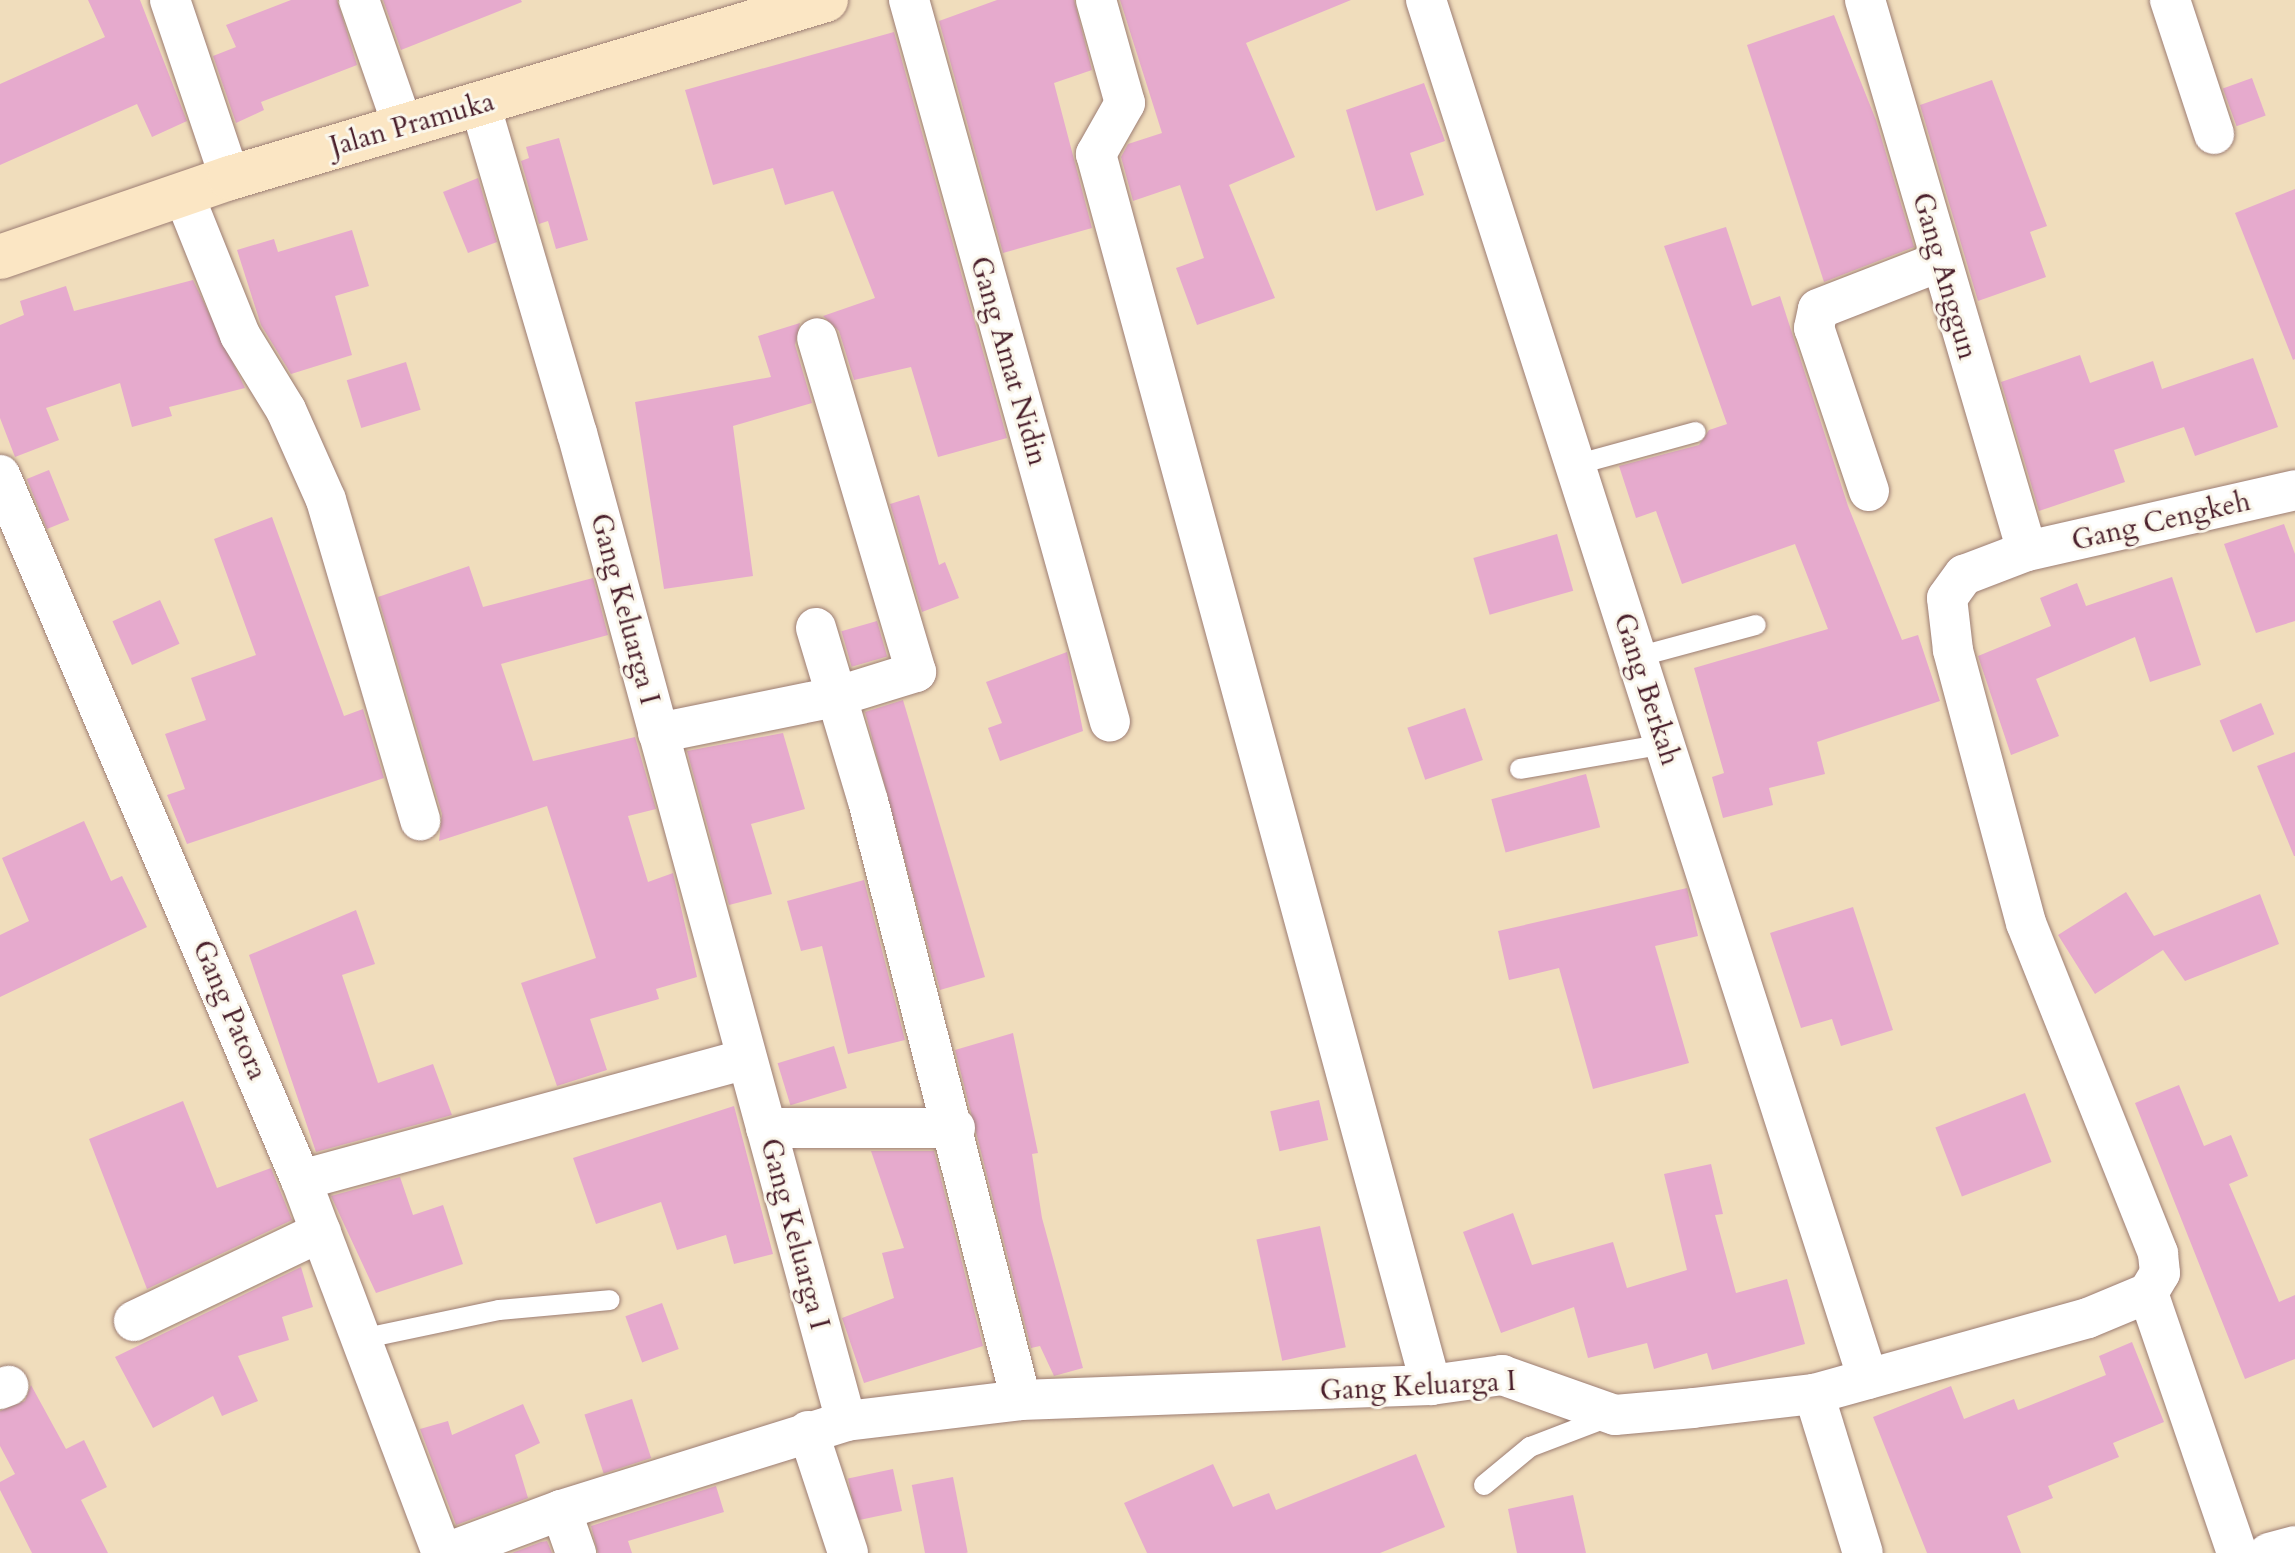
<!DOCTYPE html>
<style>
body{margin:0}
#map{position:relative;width:2295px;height:1553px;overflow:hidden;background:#f0ddbc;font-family:Cardo,serif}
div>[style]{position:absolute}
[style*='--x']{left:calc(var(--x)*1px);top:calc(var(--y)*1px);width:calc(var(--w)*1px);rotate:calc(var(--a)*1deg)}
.building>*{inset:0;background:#e6aacd;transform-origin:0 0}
.roads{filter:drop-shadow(0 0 2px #9d7e74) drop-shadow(0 0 2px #9d7e74)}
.lane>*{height:20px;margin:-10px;padding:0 10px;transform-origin:10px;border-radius:10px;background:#fff}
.street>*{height:40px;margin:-20px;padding:0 20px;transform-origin:20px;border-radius:20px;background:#fff}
.secondary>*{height:44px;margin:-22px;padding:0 22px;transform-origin:22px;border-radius:22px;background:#fbe6c4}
span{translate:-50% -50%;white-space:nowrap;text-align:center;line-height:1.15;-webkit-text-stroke:6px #fbf7ec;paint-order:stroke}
.street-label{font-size:28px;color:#4a1f2b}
</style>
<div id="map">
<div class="building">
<div style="clip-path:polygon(88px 0,140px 0,187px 121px,152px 137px,137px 104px,0 165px,0 84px,105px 37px)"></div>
<div style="clip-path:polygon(291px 0,337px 0,357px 65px,261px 102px,264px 110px,236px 123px,213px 56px,236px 47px,226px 25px)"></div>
<div style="clip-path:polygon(383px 0,521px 0,522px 2px,401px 50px)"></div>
<div style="clip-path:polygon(997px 0,1074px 0,1092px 70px,1054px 83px,1092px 228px,1003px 253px,939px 21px)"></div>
<div style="clip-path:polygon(1120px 0,1351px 0,1246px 43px,1295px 157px,1229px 185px,1275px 298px,1197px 325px,1176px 268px,1204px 258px,1180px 185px,1133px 201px,1121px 157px,1128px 144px,1162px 133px)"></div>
<div style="clip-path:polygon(1834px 15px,1876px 120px,1914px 247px,1824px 282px,1747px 45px)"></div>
<div style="clip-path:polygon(894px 32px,1007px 438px,938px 457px,911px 367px,854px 380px,839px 331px,823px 316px,875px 298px,833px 191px,785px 205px,773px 168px,713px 185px,685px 90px)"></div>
<div style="left:2252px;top:78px;width:40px;height:31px;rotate:70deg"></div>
<div style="clip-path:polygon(1992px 80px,2047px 226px,2030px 232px,2046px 277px,1978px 301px,1920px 105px)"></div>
<div style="clip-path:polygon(1424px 83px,1445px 141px,1410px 153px,1424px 195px,1376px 211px,1346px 110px)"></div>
<div style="clip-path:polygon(559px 138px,588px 240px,556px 249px,548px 221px,539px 224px,521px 161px,529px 158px,526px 147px)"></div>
<div style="clip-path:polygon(478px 178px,497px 242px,468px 253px,443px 192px)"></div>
<div style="clip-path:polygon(2295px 189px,2295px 359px,2293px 360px,2235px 213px)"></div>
<div style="clip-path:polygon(1726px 227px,1752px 306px,1780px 296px,1848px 506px,1902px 640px,1918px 635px,1940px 701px,1817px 742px,1825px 774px,1769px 788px,1773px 805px,1723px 818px,1712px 777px,1724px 773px,1694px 668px,1828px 629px,1795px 544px,1682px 584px,1656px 511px,1636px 518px,1619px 466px,1699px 445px,1709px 430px,1727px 424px,1664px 246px)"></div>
<div style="clip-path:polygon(352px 230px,369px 286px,335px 296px,352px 355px,291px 374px,261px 325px,237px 250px,274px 239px,278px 252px)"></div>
<div style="clip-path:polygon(193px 280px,245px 388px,169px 407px,172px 416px,132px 427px,120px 383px,46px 408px,59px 440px,15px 457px,0 418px,0 325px,24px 315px,20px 301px,66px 286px,74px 311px)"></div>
<div style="clip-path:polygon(800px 323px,795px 345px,812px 403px,733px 426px,753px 576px,664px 589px,635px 402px,771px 377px,758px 336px)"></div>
<div style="clip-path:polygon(2080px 355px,2090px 383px,2153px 361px,2162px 389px,2253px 358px,2278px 427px,2195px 456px,2184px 427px,2114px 450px,2125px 482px,2039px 511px,2001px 382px)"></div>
<div style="left:406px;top:362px;width:50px;height:62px;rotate:73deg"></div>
<div style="left:49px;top:470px;width:54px;height:24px;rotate:68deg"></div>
<div style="clip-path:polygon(919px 495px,939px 565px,945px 562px,959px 598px,922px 612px,890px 504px)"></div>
<div style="clip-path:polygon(272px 517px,344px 716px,363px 709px,384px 778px,187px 844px,167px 795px,185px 789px,165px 734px,206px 720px,191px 678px,256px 655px,214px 539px)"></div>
<div style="clip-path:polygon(2284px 524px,2295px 554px,2295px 621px,2256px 633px,2224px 544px)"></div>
<div style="left:1557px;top:534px;width:59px;height:87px;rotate:74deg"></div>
<div style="clip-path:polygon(469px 566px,483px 607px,593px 578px,608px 635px,501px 664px,533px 761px,635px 737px,656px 809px,628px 816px,648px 882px,673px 873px,697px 977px,656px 989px,659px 999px,590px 1019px,607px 1070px,557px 1086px,521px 983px,596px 958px,547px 806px,439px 841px,442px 814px,378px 597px)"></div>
<div style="clip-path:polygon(2172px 577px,2201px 665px,2150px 682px,2135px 637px,2036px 679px,2059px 736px,2011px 755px,1978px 656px,2051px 626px,2040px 598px,2077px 583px,2086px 606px)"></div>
<div style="left:160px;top:600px;width:48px;height:52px;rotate:66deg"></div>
<div style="left:877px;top:621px;width:37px;height:37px;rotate:74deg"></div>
<div style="clip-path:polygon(1067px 652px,1083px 731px,1000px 761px,988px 728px,1002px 723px,986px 682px)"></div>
<div style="clip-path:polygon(903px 700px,985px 977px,940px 990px,865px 712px)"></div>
<div style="left:2261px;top:703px;width:34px;height:45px;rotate:67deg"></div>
<div style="left:1465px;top:708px;width:55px;height:61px;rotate:71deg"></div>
<div style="clip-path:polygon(783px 733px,805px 809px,751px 824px,772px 894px,729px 905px,687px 751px)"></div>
<div style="clip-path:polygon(2295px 752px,2295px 856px,2294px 856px,2257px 766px)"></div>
<div style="left:1586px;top:774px;width:55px;height:98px;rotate:75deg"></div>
<div style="clip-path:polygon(84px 821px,111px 881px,122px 876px,147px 927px,0 997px,0 935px,29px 921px,2px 858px)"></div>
<div style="clip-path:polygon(864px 880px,905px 1040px,848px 1054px,822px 946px,801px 951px,787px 901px)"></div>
<div style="clip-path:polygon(1687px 888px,1698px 936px,1655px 946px,1689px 1063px,1593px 1089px,1559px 968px,1509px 980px,1498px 931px)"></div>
<div style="clip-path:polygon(2126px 892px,2154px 936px,2260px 894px,2279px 944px,2185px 981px,2163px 950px,2095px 994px,2058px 935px)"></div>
<div style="clip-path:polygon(1853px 907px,1893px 1030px,1841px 1046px,1832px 1019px,1801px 1028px,1770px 933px)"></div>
<div style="clip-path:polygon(356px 910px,375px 964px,342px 975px,378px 1083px,433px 1064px,452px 1115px,316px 1152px,249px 955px)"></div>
<div style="clip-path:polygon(1013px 1033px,1038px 1153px,1032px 1154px,1042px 1218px,1083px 1368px,1054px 1376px,1040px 1346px,1031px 1348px,955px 1050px)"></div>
<div style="left:834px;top:1046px;width:44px;height:59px;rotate:73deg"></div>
<div style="clip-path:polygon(2179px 1085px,2204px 1146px,2231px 1135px,2248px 1176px,2229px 1184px,2279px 1302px,2295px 1295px,2295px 1359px,2245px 1379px,2135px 1103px)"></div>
<div style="left:2025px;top:1093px;width:74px;height:96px;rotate:69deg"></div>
<div style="left:1319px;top:1100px;width:41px;height:50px;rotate:77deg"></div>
<div style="clip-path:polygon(183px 1101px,217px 1188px,271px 1168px,292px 1220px,147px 1289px,89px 1139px)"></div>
<div style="clip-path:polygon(734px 1106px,773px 1254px,734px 1264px,726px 1235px,677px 1250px,661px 1202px,596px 1224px,573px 1158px)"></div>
<div style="clip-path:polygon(871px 1151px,934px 1151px,983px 1346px,864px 1383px,842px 1318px,894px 1298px,882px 1253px,904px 1248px)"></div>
<div style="clip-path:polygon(1711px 1164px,1723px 1214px,1715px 1215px,1736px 1293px,1787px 1279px,1805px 1344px,1712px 1370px,1707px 1353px,1654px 1369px,1647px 1343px,1588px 1358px,1574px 1307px,1501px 1333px,1463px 1232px,1513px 1213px,1532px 1265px,1613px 1242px,1627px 1288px,1687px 1270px,1664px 1174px)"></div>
<div style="clip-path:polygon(400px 1177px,413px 1215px,443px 1205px,463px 1264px,376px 1293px,331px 1196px)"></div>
<div style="left:1320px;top:1226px;width:124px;height:65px;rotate:78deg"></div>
<div style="clip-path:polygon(301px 1267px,313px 1307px,282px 1317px,289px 1340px,238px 1356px,258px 1401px,222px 1416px,213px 1396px,153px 1428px,115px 1357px)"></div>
<div style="left:662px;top:1303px;width:49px;height:39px;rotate:70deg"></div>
<div style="clip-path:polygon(2132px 1342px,2164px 1422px,2113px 1443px,2119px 1457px,2048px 1486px,2053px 1498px,2007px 1516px,2021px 1553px,1927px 1553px,1873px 1417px,1951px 1386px,1964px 1419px,2014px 1399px,2018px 1410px,2106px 1375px,2099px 1356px)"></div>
<div style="clip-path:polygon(31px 1385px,66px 1449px,84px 1440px,107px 1487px,81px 1500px,108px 1553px,32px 1553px,0 1490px,0 1482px,15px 1474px,0 1446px,0 1411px,25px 1401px)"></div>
<div style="left:632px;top:1399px;width:62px;height:50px;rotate:72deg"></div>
<div style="clip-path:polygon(523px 1404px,540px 1443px,515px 1455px,528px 1498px,456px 1525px,420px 1429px,448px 1421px,452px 1435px)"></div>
<div style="clip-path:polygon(1416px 1454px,1445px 1527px,1380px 1553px,1147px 1553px,1124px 1503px,1213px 1464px,1233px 1507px,1269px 1493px,1276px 1510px)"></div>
<div style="left:893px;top:1469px;width:43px;height:46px;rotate:78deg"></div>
<div style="left:953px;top:1477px;width:77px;height:42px;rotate:79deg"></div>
<div style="clip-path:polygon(716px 1486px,724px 1512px,628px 1541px,632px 1553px,598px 1553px,591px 1526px)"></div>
<div style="clip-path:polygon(1573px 1495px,1586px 1553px,1517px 1553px,1508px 1509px)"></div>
<div style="clip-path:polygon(547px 1541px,552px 1553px,512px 1553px,541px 1542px)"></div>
</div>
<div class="roads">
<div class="lane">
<div style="--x:1575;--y:465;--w:125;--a:-15.3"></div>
<div style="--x:1637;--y:657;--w:123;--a:-15.1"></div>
<div style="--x:1520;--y:769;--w:147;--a:-9.8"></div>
<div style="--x:361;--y:1339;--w:141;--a:-11.9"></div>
<div style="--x:499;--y:1310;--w:111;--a:-5.1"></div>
<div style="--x:1484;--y:1485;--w:60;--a:-39.6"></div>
<div style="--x:1530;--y:1447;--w:87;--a:-20.9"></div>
</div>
<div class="street">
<div style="--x:170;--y:0;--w:188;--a:71.4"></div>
<div style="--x:359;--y:0;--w:133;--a:70.8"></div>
<div style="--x:909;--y:0;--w:749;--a:74.44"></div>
<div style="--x:1096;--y:0;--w:107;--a:74.3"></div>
<div style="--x:1125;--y:103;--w:59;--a:119.6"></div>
<div style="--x:1096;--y:154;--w:1276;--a:74.78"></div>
<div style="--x:1426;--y:0;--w:1448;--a:72.23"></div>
<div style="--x:1865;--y:0;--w:574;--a:73.62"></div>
<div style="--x:2170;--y:0;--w:141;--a:71.8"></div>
<div style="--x:480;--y:104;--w:343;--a:73.6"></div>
<div style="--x:577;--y:433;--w:1024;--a:74.77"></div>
<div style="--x:846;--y:1421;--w:176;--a:-6.8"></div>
<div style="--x:1021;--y:1400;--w:410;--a:-2.1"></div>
<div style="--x:1431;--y:1385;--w:72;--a:-8"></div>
<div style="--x:1502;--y:1375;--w:120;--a:19.5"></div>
<div style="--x:1615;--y:1415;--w:78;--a:-5.1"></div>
<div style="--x:1693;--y:1408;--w:122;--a:-6.6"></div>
<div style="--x:1814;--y:1394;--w:284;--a:-15.5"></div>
<div style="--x:2088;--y:1318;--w:65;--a:-22.6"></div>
<div style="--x:2148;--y:1293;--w:23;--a:-59"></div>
<div style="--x:2160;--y:1273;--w:20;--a:-96"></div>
<div style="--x:2158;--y:1253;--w:355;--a:-111.8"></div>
<div style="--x:2026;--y:923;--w:283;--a:-105"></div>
<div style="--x:1953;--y:650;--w:52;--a:-96.6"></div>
<div style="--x:1947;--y:598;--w:29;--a:-54"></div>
<div style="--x:1964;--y:575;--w:67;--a:-20.9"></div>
<div style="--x:2027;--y:551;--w:275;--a:-12.8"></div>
<div style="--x:183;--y:193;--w:153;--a:68.1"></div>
<div style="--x:240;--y:335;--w:88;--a:58.5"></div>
<div style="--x:286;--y:410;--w:98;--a:66"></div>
<div style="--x:326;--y:500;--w:334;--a:73.6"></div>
<div style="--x:0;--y:475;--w:767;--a:66.88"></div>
<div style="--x:301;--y:1180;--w:399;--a:69.3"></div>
<div style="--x:1869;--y:491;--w:172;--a:-108.6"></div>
<div style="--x:1814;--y:328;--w:19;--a:-78"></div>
<div style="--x:1818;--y:309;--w:132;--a:-21.3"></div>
<div style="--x:816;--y:628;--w:181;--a:73.3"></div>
<div style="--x:868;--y:801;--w:618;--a:75.67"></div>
<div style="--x:658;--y:733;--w:181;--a:-11.5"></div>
<div style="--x:835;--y:697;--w:85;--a:-17.2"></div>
<div style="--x:916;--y:672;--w:348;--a:-106.5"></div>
<div style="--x:766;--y:1128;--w:189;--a:0"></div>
<div style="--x:301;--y:1180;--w:461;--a:-15.2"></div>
<div style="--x:2148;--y:1293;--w:275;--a:71.1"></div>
<div style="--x:134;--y:1321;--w:207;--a:-25.5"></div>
<div style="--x:0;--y:1389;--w:9;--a:-21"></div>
<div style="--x:1814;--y:1394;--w:166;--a:72.9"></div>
<div style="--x:808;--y:1431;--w:128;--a:71.8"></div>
<div style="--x:561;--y:1510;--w:299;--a:-17.3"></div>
<div style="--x:446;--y:1553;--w:123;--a:-20.5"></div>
<div style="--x:561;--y:1510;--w:46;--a:70.8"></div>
<div style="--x:2269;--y:1553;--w:27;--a:-15"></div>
</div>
<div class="secondary">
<div style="--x:0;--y:257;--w:243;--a:-19"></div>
<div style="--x:230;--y:178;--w:622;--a:-16.63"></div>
</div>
</div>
<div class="street-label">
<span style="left:412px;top:124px;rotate:-16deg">Jalan Pramuka</span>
<span style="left:1945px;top:276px;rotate:74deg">Gang Anggun</span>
<span style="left:1009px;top:361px;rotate:74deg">Gang Amat Nidin</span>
<span style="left:2161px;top:521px;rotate:-13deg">Gang Cengkeh</span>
<span style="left:625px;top:609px;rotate:75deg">Gang Keluarga I</span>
<span style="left:1647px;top:689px;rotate:72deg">Gang Berkah</span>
<span style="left:230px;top:1010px;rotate:67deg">Gang Patora</span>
<span style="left:795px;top:1234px;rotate:75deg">Gang Keluarga I</span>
<span style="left:1418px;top:1386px;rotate:-3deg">Gang Keluarga I</span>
</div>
</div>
